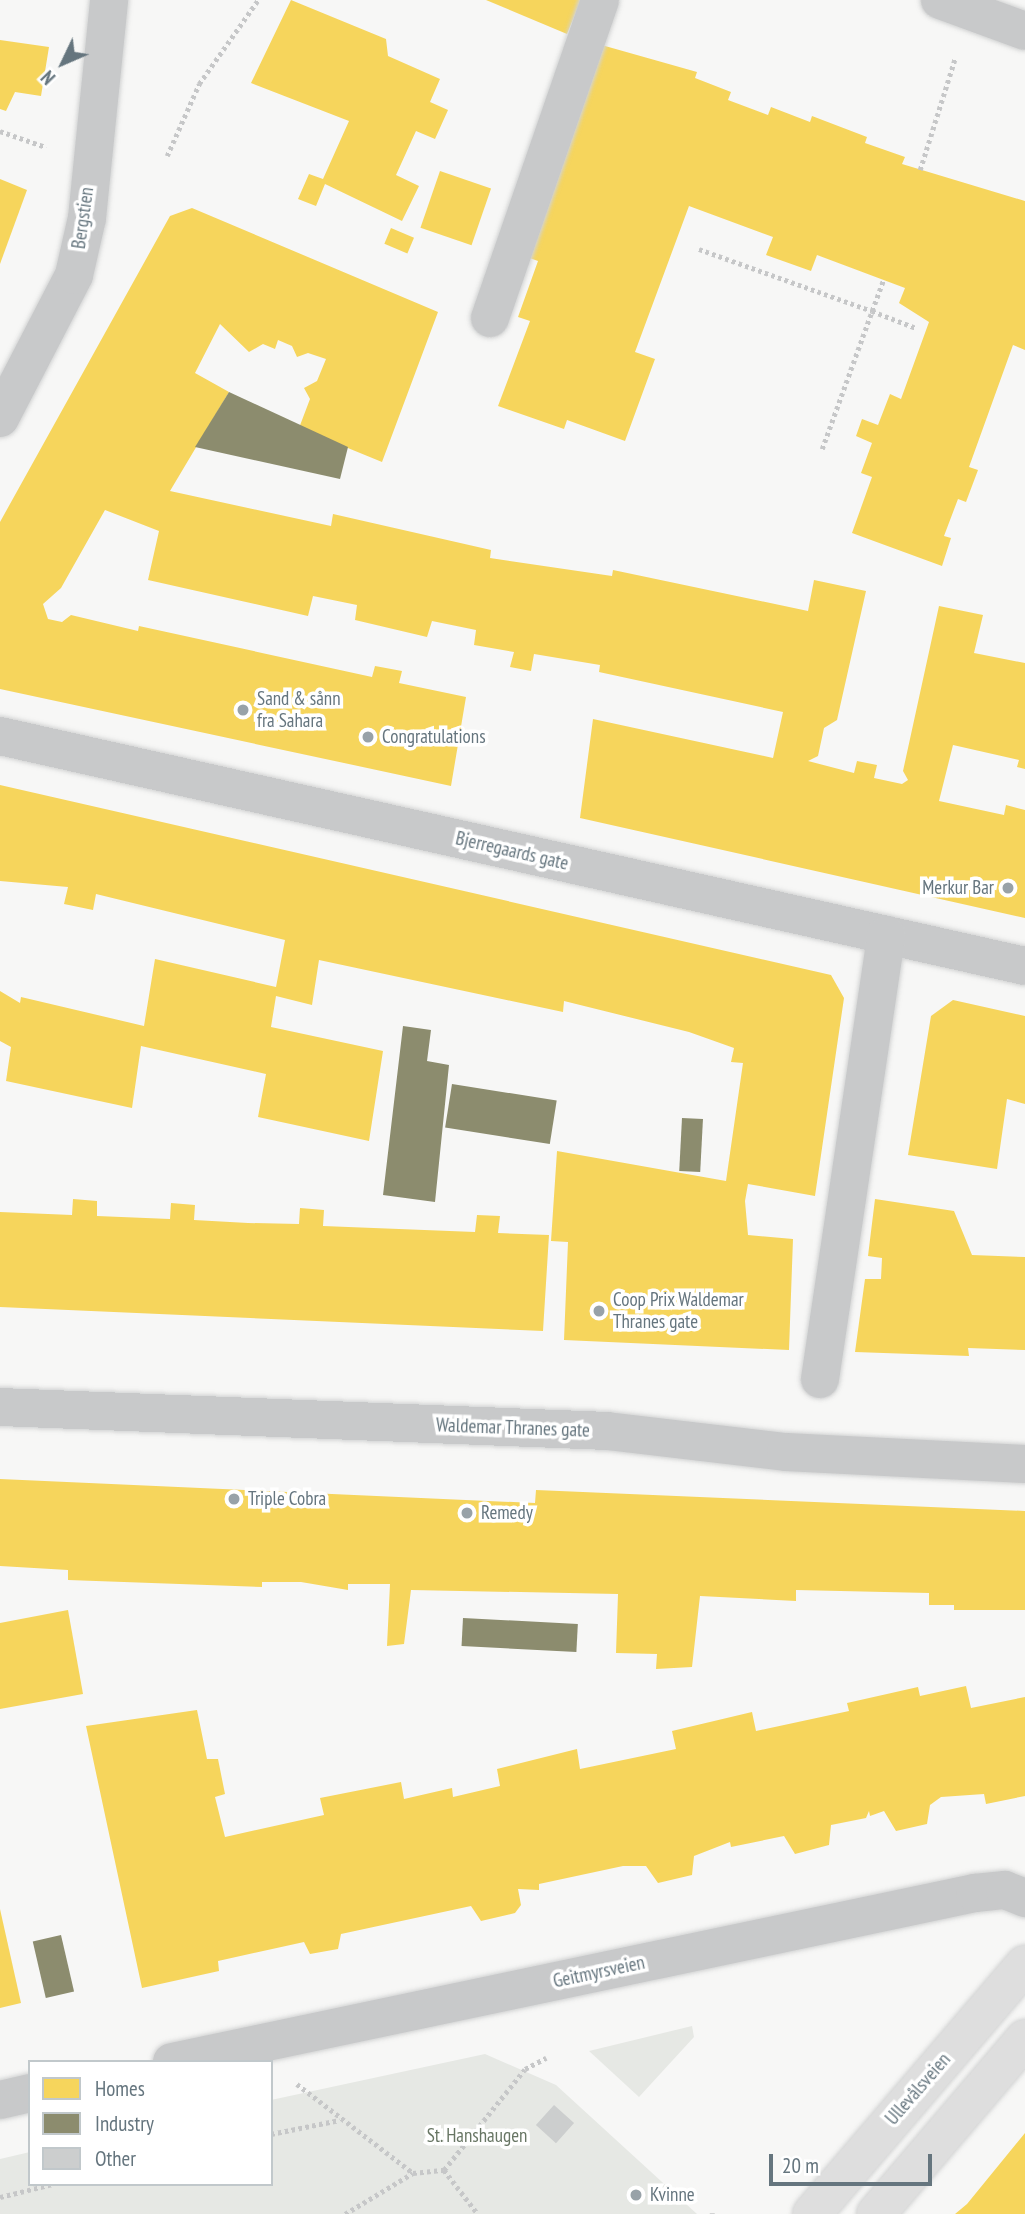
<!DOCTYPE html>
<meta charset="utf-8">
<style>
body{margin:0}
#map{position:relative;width:1025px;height:2214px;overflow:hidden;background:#f7f7f6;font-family:"PT Sans Narrow",sans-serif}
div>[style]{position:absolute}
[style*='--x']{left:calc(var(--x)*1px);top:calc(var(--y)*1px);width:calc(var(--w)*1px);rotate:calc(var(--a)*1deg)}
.green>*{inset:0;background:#e6e8e4}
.homes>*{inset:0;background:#f6d55c;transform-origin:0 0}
.industry>*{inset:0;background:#8c8c6e;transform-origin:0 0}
.building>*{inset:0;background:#cccece;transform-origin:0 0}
.path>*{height:4.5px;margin-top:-2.25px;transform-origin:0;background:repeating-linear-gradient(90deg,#c6c7c8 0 3.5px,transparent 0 7px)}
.roads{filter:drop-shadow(0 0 2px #d2d3d3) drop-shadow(0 0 2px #d2d3d3)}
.minor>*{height:38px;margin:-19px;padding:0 19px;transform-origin:19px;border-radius:19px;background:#c8c9ca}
.major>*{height:38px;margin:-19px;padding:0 19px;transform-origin:19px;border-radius:19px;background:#dedede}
.dots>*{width:19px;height:19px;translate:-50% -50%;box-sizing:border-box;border:4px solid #fff;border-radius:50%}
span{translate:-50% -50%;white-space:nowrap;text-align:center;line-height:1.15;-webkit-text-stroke:7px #fff;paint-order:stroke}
.street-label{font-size:19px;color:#65757e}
.poi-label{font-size:19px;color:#65757e}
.left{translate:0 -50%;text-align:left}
.right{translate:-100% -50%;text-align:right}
.park-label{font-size:19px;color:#687664}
.legend{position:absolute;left:28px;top:2060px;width:245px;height:126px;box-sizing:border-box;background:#fff;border:2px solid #c1c8cb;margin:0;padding:9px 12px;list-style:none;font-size:21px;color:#65757e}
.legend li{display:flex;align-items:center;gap:14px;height:35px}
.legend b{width:35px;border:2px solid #c1c8cb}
.north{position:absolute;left:28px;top:28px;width:70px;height:70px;-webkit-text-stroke:5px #fff;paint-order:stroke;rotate:226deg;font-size:19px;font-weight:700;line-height:28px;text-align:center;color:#65757e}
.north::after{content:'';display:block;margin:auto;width:24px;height:32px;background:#65757e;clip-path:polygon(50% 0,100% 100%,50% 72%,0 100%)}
.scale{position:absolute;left:769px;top:2154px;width:163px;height:32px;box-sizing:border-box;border:4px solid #65757e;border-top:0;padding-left:9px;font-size:21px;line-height:24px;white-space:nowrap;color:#65757e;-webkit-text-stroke:5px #fff;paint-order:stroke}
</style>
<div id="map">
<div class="green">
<div style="clip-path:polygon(692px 2026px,694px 2037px,639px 2097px,589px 2051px)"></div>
<div style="clip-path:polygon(485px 2054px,556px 2085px,697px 2214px,0 2214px,0 2159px,30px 2152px,30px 2184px,271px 2184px,271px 2100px)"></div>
</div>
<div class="homes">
<div style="clip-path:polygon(291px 0,386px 39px,388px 56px,440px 79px,430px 102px,448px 110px,435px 139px,416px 131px,396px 175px,419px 186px,402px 221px,325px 184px,316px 206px,298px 199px,309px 174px,323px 179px,349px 121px,251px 83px)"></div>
<div style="clip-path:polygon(486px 0,581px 0,567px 34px)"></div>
<div style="clip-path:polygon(0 40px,49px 47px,41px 96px,15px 92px,6px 111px,0 109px)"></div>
<div style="clip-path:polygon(598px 44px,697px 72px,695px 78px,731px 92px,728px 100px,768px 115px,771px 107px,810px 122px,812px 116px,867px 137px,865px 143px,905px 157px,902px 164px,1025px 201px,1025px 350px,1013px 345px,969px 467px,978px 470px,966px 502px,958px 499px,944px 536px,951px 538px,942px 566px,852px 533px,872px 477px,861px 473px,872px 443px,856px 436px,862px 419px,878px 425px,890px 394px,901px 399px,929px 322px,899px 303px,905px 288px,817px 255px,811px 271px,766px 255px,773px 237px,689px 206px,635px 352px,655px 359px,625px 441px,567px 420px,564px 429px,498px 406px,530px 321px,518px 317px,538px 261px,521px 255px)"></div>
<div style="left:440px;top:171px;width:54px;height:60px;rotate:19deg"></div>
<div style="clip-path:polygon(0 179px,27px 190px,0 264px)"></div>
<div style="clip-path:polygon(192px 208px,438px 312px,382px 462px,299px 428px,310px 399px,304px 388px,317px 381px,326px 359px,308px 353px,297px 357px,292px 346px,278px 340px,275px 349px,263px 344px,249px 352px,220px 324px,195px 373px,229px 392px,170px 491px,331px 526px,333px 514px,491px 550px,490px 558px,612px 576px,613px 570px,808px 611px,814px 580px,866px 591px,837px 720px,824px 728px,818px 756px,808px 761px,854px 773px,857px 761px,877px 765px,874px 778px,902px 784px,908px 780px,903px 771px,939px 606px,983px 615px,974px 653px,1025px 663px,1025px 769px,1017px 767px,1019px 760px,953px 745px,939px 801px,1004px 815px,1006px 805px,1025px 810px,1025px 918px,580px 818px,593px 719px,773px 758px,783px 712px,599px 672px,600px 665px,534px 654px,531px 671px,510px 667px,514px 652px,474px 645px,476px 630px,432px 621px,427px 637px,355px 620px,357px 605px,313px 596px,308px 616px,148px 580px,159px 531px,105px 510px,61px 588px,43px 604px,48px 619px,62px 622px,71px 615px,138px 631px,139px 626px,372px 677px,375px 666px,402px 671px,399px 683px,466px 697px,451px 786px,0 689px,0 522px,170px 216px)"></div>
<div style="left:391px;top:228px;width:25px;height:17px;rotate:23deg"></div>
<div style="clip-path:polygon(0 785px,831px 975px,844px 998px,815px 1196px,748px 1184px,745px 1201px,748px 1235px,793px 1239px,789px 1350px,564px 1340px,568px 1242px,551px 1241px,557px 1151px,726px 1181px,743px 1063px,731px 1062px,734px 1048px,689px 1032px,564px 1001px,563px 1012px,319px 960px,312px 1005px,276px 996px,271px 1027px,383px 1051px,369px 1141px,258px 1117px,266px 1074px,141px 1046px,132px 1108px,6px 1081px,11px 1047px,0 1041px,0 991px,20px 1003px,21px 997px,144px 1026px,155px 959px,276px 987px,285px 940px,96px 894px,93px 910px,64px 904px,68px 887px,0 881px)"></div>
<div style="clip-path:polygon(953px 1000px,1025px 1016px,1025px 1104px,1007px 1099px,997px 1169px,908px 1155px,931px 1016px)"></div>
<div style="clip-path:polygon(73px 1199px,97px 1201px,97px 1216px,170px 1219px,171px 1203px,195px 1205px,194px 1220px,248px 1223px,299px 1224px,300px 1208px,324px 1210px,323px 1226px,475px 1232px,477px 1215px,500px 1216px,498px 1233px,549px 1235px,543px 1331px,0 1307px,0 1212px,72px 1215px)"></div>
<div style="clip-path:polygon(875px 1199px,954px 1211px,972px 1255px,1025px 1257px,1025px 1350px,968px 1348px,969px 1356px,855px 1352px,865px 1279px,881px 1279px,882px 1258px,868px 1256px)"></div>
<div style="clip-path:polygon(0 1479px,535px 1503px,536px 1490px,1025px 1511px,1025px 1610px,954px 1610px,954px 1605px,929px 1605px,929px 1593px,796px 1590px,796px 1601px,700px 1596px,692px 1667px,656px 1669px,657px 1654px,616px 1653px,618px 1594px,411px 1590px,404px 1644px,387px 1646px,390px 1584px,348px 1584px,348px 1590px,301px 1582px,262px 1582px,262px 1587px,68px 1580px,68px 1570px,0 1566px)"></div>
<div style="clip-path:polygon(68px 1610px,83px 1694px,0 1709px,0 1623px)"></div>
<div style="clip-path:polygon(966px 1686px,971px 1708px,1025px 1697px,1025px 1796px,986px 1804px,984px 1794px,941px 1797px,930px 1805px,927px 1824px,896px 1831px,884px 1811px,870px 1816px,869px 1811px,866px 1818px,831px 1825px,829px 1845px,795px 1854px,784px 1836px,731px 1847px,730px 1842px,694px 1856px,692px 1875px,658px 1883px,646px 1866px,623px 1866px,539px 1884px,539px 1890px,518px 1889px,521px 1905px,515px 1913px,481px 1921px,471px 1906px,341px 1934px,338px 1949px,310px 1954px,304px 1942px,218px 1961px,219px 1971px,142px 1988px,86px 1726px,197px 1710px,207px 1759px,218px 1759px,225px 1794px,215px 1797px,225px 1837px,324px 1815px,320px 1798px,401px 1782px,404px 1799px,452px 1788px,453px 1797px,500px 1786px,497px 1769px,577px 1749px,580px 1769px,676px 1749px,672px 1731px,752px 1712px,756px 1731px,849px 1711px,847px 1703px,918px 1687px,920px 1696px)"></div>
<div style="clip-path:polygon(0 1909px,21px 2003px,0 2008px)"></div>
<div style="clip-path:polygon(1025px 2133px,1025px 2214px,955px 2214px,967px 2204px)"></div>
</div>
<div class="industry">
<div style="clip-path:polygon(229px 392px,348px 447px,340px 479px,195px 447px)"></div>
<div style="clip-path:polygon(403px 1026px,431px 1030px,427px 1061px,449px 1065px,435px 1202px,383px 1195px)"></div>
<div style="left:452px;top:1084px;width:106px;height:44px;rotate:9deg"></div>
<div style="left:682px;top:1118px;width:21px;height:53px;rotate:3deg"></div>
<div style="left:463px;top:1618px;width:115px;height:28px;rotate:3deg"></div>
<div style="left:61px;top:1935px;width:58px;height:29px;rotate:77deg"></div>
</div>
<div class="building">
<div style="left:554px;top:2105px;width:27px;height:27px;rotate:42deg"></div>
</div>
<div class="path">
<div style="--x:0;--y:131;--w:49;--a:19.2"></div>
<div style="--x:167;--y:156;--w:79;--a:-66"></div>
<div style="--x:199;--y:84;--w:103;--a:-54.9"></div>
<div style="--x:920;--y:170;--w:117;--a:-72.6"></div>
<div style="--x:699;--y:249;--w:184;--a:19.7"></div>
<div style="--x:872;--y:311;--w:33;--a:-70"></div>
<div style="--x:822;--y:449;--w:147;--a:-70.1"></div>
<div style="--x:872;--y:311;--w:47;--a:21.1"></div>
<div style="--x:297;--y:2084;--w:146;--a:37.5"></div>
<div style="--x:271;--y:2134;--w:70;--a:-11.5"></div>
<div style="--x:444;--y:2170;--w:129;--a:-51.3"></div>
<div style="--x:525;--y:2069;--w:24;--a:-28"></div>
<div style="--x:0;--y:2197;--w:55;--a:-13.8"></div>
<div style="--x:345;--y:2214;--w:79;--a:-31.1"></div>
<div style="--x:413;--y:2173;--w:31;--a:-6"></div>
<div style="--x:444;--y:2170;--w:56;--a:52.3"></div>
<div style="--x:712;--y:2214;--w:1;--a:-90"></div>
</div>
<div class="roads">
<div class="minor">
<div style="--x:940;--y:0;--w:90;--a:20"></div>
<div style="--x:490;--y:318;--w:336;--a:-70.9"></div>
<div style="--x:0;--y:418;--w:161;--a:-62.6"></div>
<div style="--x:74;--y:275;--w:58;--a:-77.2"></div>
<div style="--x:87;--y:218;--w:219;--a:-84.2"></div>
<div style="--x:0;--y:736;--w:1050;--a:12.65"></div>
<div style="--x:820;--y:1379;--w:449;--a:-81.5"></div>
<div style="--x:0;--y:1407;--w:607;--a:2.26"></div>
<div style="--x:607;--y:1431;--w:180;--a:6.7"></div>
<div style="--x:786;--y:1452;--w:239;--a:2.9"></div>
<div style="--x:172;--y:2062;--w:821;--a:-11.89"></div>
<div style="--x:975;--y:1893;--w:30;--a:-6"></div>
<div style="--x:1005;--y:1890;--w:22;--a:22"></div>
<div style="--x:0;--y:2100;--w:31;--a:-13"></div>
</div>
<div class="major">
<div style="--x:812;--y:2214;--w:328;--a:-49.5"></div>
<div style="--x:876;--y:2214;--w:230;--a:-49.6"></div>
</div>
</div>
<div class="dots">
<div style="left:243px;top:710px;background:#98a2a8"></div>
<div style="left:368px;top:737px;background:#98a2a8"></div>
<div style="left:1008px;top:888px;background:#98a2a8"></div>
<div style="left:599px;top:1311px;background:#98a2a8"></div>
<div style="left:234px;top:1499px;background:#98a2a8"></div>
<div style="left:467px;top:1513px;background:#98a2a8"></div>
<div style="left:636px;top:2195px;background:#98a2a8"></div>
</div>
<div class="street-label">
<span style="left:83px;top:218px;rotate:-82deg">Bergstien</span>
<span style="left:512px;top:851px;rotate:13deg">Bjerregaards gate</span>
<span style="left:513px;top:1428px;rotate:2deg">Waldemar Thranes gate</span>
<span style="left:599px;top:1972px;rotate:-12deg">Geitmyrsveien</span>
<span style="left:918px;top:2089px;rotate:-49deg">Ullevålsveien</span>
</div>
<div class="poi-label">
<span class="left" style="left:257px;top:710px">Sand &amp; sånn<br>fra Sahara</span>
<span class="left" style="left:382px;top:737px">Congratulations</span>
<span class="right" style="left:994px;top:888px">Merkur Bar</span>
<span class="left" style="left:613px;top:1311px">Coop Prix Waldemar<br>Thranes gate</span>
<span class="left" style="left:248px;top:1499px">Triple Cobra</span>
<span class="left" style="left:481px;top:1513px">Remedy</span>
<span class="left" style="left:650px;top:2195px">Kvinne</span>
</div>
<div class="park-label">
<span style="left:477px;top:2136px">St. Hanshaugen</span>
</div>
<ul class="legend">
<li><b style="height:19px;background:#f6d55c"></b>Homes</li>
<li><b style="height:19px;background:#8c8c6e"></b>Industry</li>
<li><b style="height:19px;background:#cccece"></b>Other</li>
</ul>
<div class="north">N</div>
<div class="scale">20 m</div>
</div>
